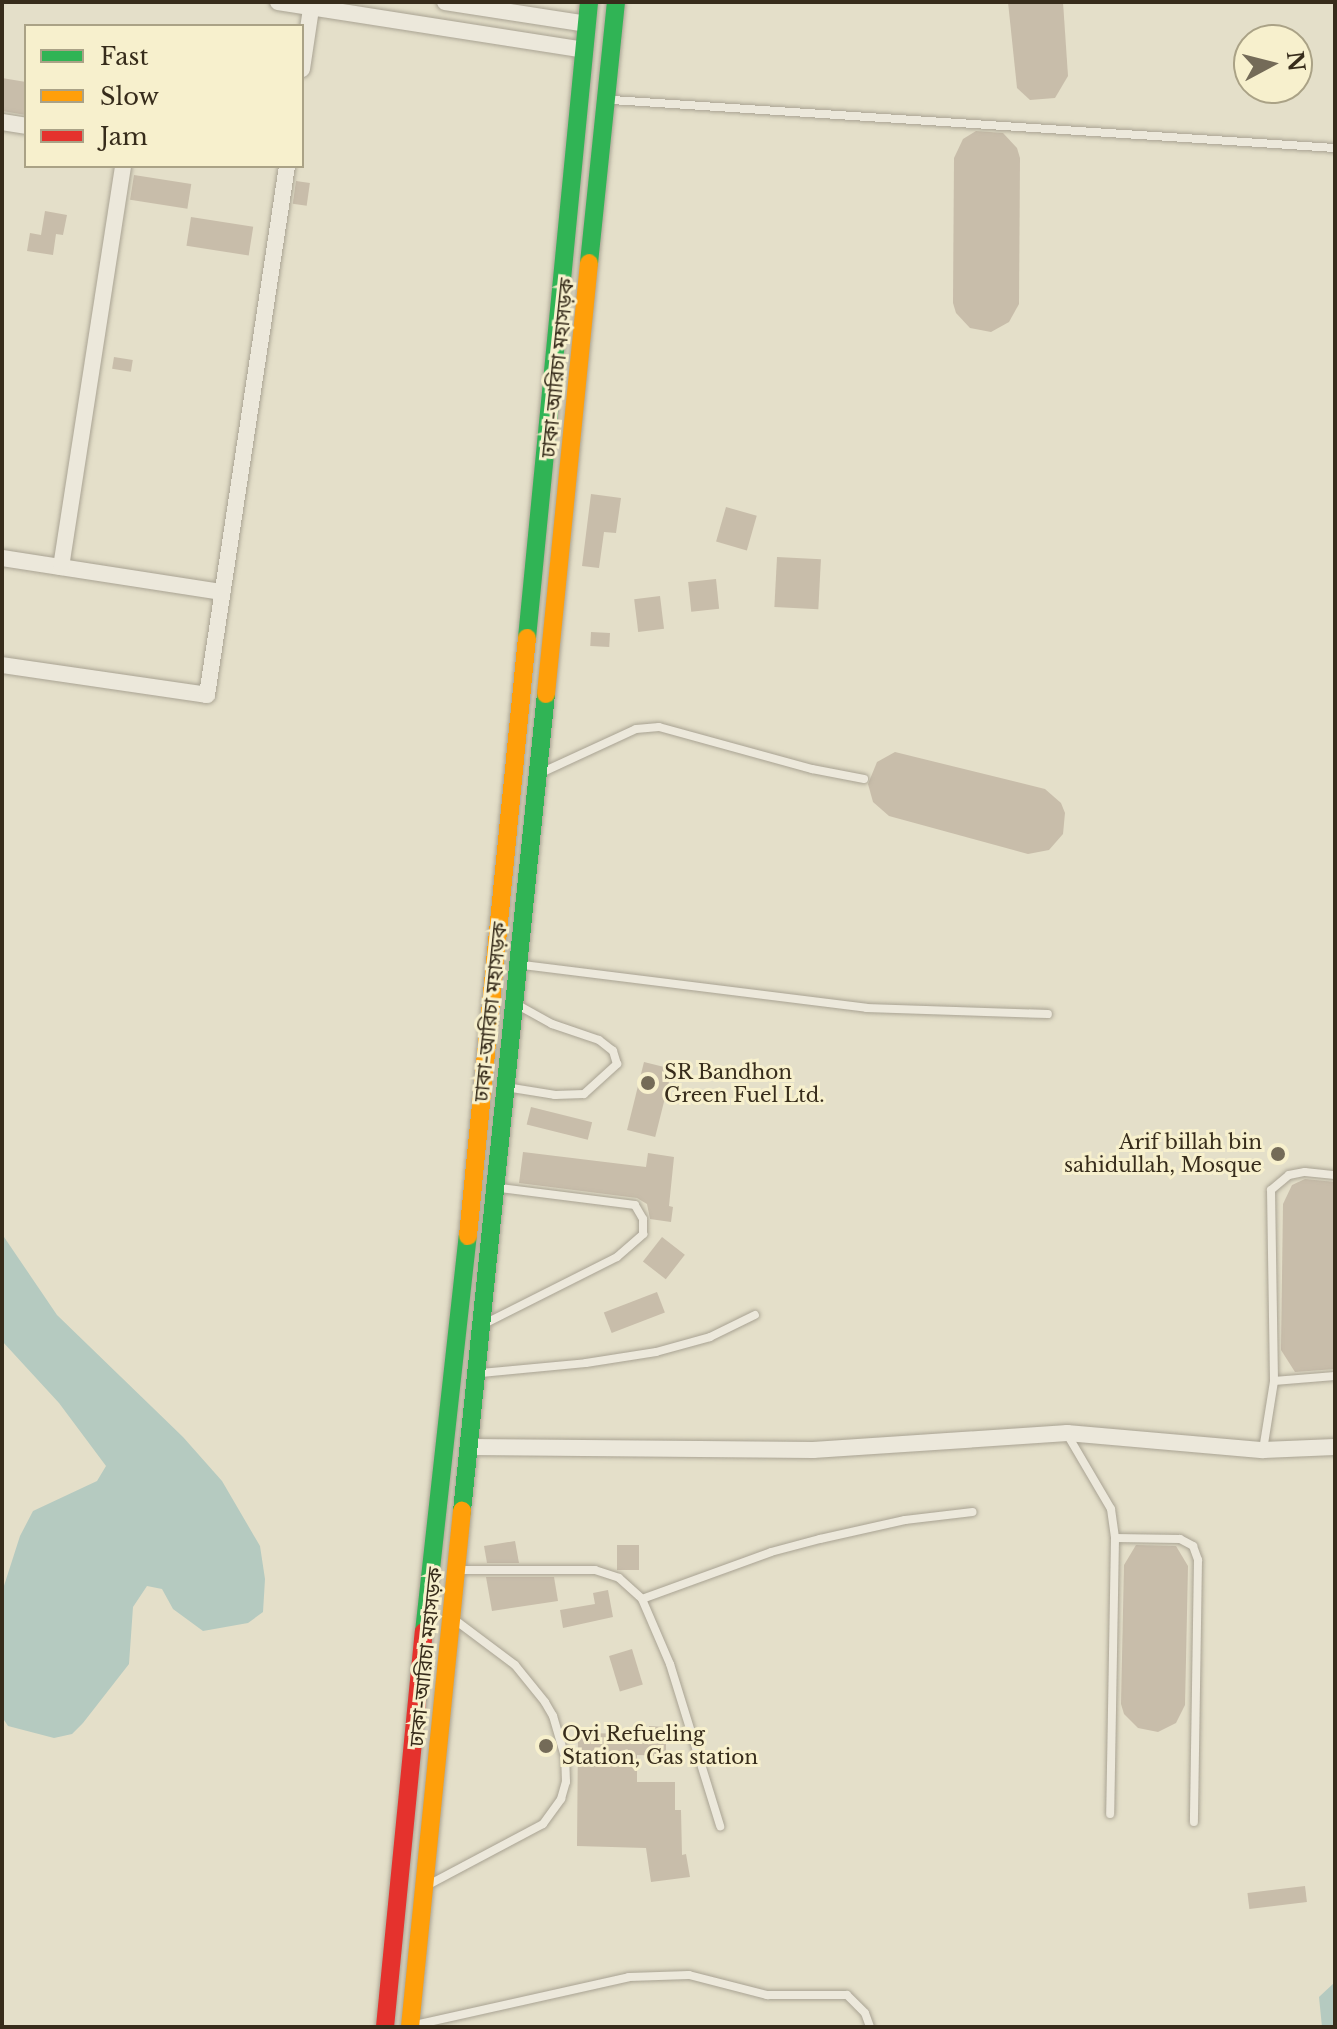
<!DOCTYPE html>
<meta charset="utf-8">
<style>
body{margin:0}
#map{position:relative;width:1337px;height:2029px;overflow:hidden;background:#e4dfc9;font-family:"Libre Baskerville","Noto Sans Bengali",serif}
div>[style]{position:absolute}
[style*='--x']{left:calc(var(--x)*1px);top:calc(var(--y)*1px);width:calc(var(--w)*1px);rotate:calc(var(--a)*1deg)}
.water>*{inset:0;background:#b5cac0}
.building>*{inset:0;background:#c8bdaa;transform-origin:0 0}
.roads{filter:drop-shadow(0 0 2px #a9a393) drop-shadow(0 0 2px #a9a393)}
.lane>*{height:8px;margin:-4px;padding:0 4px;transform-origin:4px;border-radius:4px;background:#ece8db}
.street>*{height:16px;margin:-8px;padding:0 8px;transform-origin:8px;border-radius:8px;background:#ece8db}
.fast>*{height:18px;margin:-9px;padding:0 9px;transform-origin:9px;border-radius:9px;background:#30b455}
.slow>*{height:18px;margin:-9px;padding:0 9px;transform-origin:9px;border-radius:9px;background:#ff9f0a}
.jam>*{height:18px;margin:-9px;padding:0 9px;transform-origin:9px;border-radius:9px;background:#e5322d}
.dots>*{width:22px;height:22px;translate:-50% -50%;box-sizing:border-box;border:4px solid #f7f0cd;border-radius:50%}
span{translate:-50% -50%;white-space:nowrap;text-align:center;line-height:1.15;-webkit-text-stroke:6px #f7f0cd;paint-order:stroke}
.street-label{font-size:20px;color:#372c1b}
.poi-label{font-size:20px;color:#372c1b}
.left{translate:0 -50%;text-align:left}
.right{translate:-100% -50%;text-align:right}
.frame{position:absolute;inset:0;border:4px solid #372c1b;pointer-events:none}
.legend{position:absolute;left:24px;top:24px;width:280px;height:144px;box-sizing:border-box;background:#f7f0cd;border:2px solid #aaa286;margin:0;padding:10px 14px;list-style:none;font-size:24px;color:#372c1b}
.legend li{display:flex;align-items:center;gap:16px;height:40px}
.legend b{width:40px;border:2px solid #aaa286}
.north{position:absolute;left:1233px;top:24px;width:80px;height:80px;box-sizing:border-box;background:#f7f0cd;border:2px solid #aaa286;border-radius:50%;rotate:83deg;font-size:22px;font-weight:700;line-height:32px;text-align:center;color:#372c1b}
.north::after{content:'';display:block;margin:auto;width:28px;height:36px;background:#746b58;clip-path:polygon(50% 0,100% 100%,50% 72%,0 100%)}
</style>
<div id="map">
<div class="water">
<div style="clip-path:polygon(2px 1234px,57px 1315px,183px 1437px,222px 1481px,260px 1546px,265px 1579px,263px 1612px,248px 1623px,203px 1631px,173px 1609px,162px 1589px,147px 1586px,133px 1607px,129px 1664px,83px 1723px,72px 1734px,54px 1738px,8px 1726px,2px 1717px,2px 1592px,20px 1536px,33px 1511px,97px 1481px,106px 1466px,59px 1403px,2px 1341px)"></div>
<div style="clip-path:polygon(1335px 1982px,1335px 2027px,1322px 2027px,1319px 1997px)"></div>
</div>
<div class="building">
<div style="clip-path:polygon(1008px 2px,1063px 2px,1068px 76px,1055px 98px,1030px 100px,1017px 88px)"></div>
<div style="clip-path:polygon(2px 78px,26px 82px,26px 115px,2px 111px)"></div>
<div style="clip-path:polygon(976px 131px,1003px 133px,1017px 148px,1020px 158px,1019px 304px,1009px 322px,991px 332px,970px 328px,956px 313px,953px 303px,954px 158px,963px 139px)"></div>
<div style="left:134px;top:175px;width:58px;height:25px;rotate:9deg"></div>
<div style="left:296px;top:181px;width:14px;height:23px;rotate:8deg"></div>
<div style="clip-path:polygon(45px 211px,67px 215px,63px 235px,56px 234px,53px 255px,27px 251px,30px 233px,41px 235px)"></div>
<div style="left:191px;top:217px;width:63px;height:29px;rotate:9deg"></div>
<div style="left:114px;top:357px;width:19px;height:12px;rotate:9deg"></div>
<div style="clip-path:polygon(591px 494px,621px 498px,616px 533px,604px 532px,599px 568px,582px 566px)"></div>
<div style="left:726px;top:507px;width:32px;height:36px;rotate:16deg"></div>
<div style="left:777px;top:557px;width:44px;height:50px;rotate:3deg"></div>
<div style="left:716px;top:579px;width:30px;height:28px;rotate:84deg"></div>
<div style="left:660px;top:596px;width:33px;height:26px;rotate:83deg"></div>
<div style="left:591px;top:632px;width:19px;height:14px;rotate:3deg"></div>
<div style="clip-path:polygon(895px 752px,1045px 789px,1061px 803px,1065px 813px,1063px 834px,1049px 850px,1028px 854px,889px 816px,873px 802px,868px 784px,877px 762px)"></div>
<div style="left:644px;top:1062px;width:29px;height:70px;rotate:14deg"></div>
<div style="left:531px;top:1107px;width:63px;height:18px;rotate:14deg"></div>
<div style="clip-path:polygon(523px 1152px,646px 1167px,648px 1153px,674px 1157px,669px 1206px,673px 1207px,671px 1222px,650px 1219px,647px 1204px,637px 1198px,519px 1183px)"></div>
<div style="clip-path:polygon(1305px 1179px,1335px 1182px,1335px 1369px,1295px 1372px,1281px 1350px,1283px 1204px,1292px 1185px)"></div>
<div style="left:662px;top:1237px;width:29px;height:31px;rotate:38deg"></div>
<div style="left:657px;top:1292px;width:22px;height:57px;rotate:69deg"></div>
<div style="clip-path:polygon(515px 1541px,519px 1563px,487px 1563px,484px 1546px)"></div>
<div style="left:617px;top:1545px;width:22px;height:25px"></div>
<div style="clip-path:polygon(1136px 1545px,1176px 1546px,1188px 1566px,1185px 1705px,1176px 1723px,1158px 1732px,1138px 1728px,1124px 1714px,1121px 1704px,1124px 1565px)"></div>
<div style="clip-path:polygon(486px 1577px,554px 1577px,558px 1601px,492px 1611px)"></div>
<div style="clip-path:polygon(608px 1590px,613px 1617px,563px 1628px,560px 1610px,595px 1604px,593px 1593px)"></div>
<div style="left:632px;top:1649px;width:37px;height:24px;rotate:73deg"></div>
<div style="clip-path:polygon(649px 1726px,666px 1727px,666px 1756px,637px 1755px,637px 1782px,675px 1782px,675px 1810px,681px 1810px,682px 1855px,686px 1854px,690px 1877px,651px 1882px,646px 1848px,577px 1846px,578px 1733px,649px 1734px)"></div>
<div style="left:1305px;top:1886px;width:16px;height:58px;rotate:83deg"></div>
</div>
<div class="roads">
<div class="lane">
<div style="--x:612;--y:100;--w:725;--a:3.8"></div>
<div style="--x:545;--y:771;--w:100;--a:-24.8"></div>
<div style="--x:636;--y:729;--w:23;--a:-5"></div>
<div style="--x:659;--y:727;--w:159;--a:15.4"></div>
<div style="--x:812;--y:769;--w:53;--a:10.9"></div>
<div style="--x:523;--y:965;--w:346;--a:7.1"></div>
<div style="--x:866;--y:1008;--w:182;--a:1.9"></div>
<div style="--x:512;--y:1088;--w:44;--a:9.2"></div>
<div style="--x:555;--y:1095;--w:29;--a:-2"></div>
<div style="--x:584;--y:1094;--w:45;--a:-42.3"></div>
<div style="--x:617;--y:1064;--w:14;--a:-107"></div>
<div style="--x:613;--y:1051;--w:18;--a:-142"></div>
<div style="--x:599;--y:1040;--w:50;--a:-161.2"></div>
<div style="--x:552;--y:1024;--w:35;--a:-151"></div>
<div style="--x:488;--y:1322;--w:144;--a:-26.7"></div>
<div style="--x:617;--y:1257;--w:35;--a:-41"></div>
<div style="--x:643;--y:1234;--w:15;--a:-90"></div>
<div style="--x:643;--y:1219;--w:16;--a:-120"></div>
<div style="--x:635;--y:1205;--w:136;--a:-172.8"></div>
<div style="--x:481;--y:1373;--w:105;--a:-5.4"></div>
<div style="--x:586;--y:1363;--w:71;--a:-8.9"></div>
<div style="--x:656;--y:1352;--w:56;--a:-15.5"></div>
<div style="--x:710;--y:1337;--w:50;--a:-26.1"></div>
<div style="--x:1274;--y:1381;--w:61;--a:-4.7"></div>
<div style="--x:1067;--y:1434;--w:87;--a:59.6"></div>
<div style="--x:1111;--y:1509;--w:29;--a:82"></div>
<div style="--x:1115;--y:1538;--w:276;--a:91"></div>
<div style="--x:1263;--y:1450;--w:70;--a:-80.9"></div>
<div style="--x:1274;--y:1381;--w:191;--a:-90.9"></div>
<div style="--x:1271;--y:1190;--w:23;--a:-40"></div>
<div style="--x:1289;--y:1175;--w:16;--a:-11"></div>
<div style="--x:1305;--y:1172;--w:30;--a:6"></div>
<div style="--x:1115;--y:1538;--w:65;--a:0.9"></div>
<div style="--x:1180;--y:1539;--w:15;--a:28"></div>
<div style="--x:1193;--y:1546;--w:15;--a:70"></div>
<div style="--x:1198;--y:1560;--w:262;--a:90.9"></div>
<div style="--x:462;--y:1570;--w:133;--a:0"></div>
<div style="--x:595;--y:1570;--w:25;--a:18"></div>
<div style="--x:619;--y:1578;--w:31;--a:42"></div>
<div style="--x:642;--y:1599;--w:71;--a:66.7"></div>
<div style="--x:670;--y:1664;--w:170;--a:72.8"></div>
<div style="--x:642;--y:1599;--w:137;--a:-20"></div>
<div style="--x:771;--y:1552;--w:51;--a:-14.9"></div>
<div style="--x:820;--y:1539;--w:87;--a:-12.6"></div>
<div style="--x:905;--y:1520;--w:68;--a:-6.7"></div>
<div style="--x:430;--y:1884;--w:128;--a:-28"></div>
<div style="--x:543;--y:1824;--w:31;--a:-54"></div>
<div style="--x:561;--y:1799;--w:18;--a:-74"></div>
<div style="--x:566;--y:1782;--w:25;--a:-92"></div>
<div style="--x:565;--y:1757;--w:43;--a:-106.3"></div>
<div style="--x:553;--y:1716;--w:16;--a:-120"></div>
<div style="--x:545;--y:1702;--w:48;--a:-129"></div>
<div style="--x:515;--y:1665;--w:70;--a:-143.1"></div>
<div style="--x:415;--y:2025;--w:219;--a:-12.6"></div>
<div style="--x:629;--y:1977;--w:60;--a:-1.9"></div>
<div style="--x:689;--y:1975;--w:81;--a:14.4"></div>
<div style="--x:767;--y:1995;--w:80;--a:0"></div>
<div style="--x:847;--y:1995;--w:25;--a:45"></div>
<div style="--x:865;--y:2013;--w:15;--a:70"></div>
</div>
<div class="street">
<div style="--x:278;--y:2;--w:310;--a:8.9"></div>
<div style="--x:445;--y:2;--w:144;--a:8.8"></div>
<div style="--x:302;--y:69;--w:68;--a:-81.5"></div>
<div style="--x:2;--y:122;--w:24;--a:9"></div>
<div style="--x:2;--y:558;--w:223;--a:8.8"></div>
<div style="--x:61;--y:567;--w:406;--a:-81.2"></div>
<div style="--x:2;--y:665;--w:207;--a:8.3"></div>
<div style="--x:207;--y:695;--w:535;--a:-81.4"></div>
<div style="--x:470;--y:1447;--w:343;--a:0.5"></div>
<div style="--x:813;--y:1450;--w:255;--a:-3.8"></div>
<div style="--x:1067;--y:1433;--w:197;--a:5"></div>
<div style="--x:1263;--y:1450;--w:72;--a:-2.4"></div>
</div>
<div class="fast">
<div style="--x:589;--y:263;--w:262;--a:-84.1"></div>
<div style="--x:527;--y:638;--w:639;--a:-84.43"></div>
<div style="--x:462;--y:1511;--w:821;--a:-84.13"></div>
<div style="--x:424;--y:1632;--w:398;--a:-83.7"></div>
</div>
<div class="slow">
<div style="--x:546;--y:694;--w:433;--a:-84.3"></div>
<div style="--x:468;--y:1236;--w:601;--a:-84.37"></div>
<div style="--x:410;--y:2027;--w:519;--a:-84.25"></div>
</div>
<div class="jam">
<div style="--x:385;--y:2027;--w:397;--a:-84.4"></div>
</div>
</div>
<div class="dots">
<div style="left:648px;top:1083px;background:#746b58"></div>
<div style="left:1278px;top:1154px;background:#746b58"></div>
<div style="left:546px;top:1746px;background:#746b58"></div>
</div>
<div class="street-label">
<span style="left:558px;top:368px;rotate:-84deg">ঢাকা-আরিচা মহাসড়ক</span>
<span style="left:491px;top:1012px;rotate:-84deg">ঢাকা-আরিচা মহাসড়ক</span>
<span style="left:426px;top:1657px;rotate:-84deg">ঢাকা-আরিচা মহাসড়ক</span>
</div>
<div class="poi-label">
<span class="left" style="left:664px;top:1084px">SR Bandhon<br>Green Fuel Ltd.</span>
<span class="right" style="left:1262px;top:1154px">Arif billah bin<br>sahidullah, Mosque</span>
<span class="left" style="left:562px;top:1746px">Ovi Refueling<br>Station, Gas station</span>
</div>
<div class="frame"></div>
<ul class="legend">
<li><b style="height:10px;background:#30b455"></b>Fast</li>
<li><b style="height:10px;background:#ff9f0a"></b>Slow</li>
<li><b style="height:10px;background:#e5322d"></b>Jam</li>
</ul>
<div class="north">N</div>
</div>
